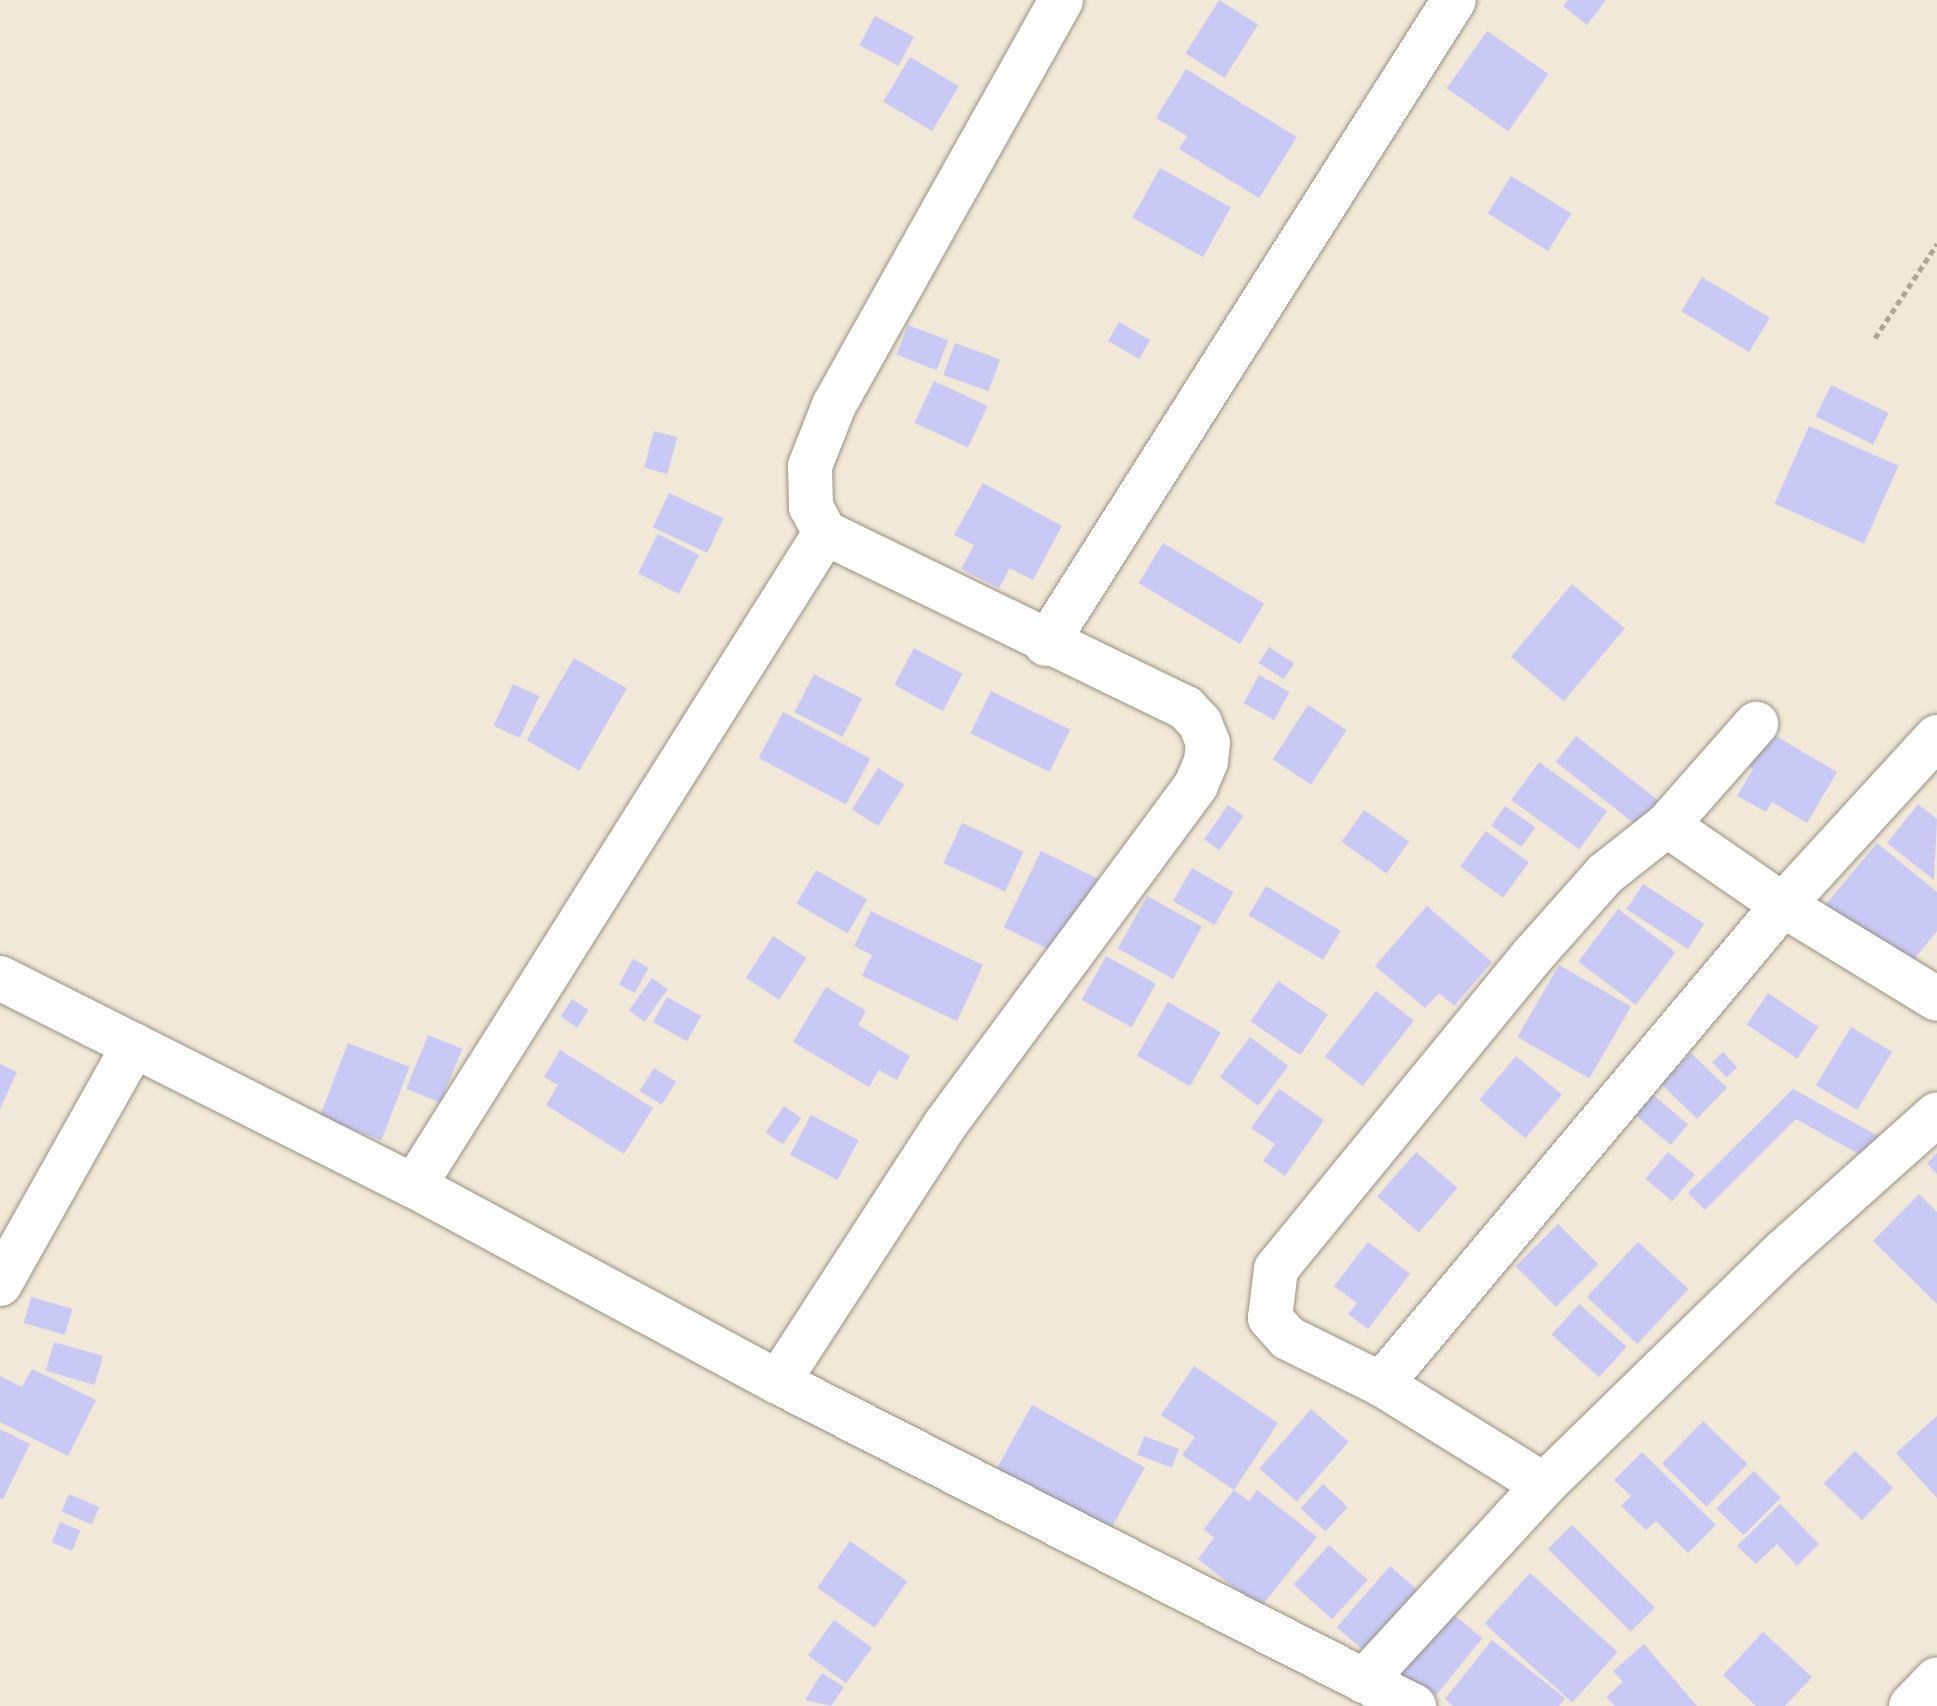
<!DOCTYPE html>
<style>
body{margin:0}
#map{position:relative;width:1937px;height:1706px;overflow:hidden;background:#f1e8d7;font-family:"IBM Plex Sans",sans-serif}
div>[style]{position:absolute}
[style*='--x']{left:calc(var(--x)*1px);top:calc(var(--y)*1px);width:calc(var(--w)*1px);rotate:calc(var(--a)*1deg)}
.building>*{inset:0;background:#c8caf5;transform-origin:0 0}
.path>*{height:5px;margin-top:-2.5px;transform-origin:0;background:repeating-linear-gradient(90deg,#ada699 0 6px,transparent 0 10px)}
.roads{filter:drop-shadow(0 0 2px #989081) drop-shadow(0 0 2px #989081)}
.minor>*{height:44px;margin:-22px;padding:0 22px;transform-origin:22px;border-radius:22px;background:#fff}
.major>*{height:44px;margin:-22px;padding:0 22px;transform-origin:22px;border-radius:22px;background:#fff}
span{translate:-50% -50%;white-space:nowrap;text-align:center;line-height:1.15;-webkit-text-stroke:6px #fef5e5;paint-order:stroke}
</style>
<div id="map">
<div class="building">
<div style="left:1219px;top:0;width:46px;height:63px;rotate:32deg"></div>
<div style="clip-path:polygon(1568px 0,1606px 0,1587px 25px,1563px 6px)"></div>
<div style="left:875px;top:16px;width:44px;height:33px;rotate:28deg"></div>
<div style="left:1487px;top:31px;width:75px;height:70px;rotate:35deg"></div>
<div style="left:910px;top:57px;width:57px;height:52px;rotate:31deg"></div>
<div style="clip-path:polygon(1186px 69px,1297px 137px,1259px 198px,1179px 149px,1187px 136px,1156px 118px)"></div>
<div style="left:1160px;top:168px;width:81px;height:57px;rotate:29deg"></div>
<div style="left:1511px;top:176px;width:71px;height:44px;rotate:32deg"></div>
<div style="left:1702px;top:277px;width:79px;height:40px;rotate:31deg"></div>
<div style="left:1119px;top:322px;width:36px;height:22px;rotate:30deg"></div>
<div style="left:908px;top:325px;width:43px;height:32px;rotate:21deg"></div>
<div style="left:955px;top:343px;width:48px;height:34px;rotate:20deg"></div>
<div style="left:934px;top:381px;width:59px;height:46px;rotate:25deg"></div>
<div style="left:1831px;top:385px;width:64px;height:35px;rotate:26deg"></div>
<div style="left:1809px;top:426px;width:98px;height:85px;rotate:24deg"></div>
<div style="left:654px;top:431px;width:24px;height:38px;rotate:15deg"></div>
<div style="clip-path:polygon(983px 483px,1062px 526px,1033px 580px,1010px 568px,999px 588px,961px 569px,974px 545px,954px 535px)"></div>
<div style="left:669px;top:493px;width:60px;height:38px;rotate:25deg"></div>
<div style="left:658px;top:534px;width:46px;height:44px;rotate:27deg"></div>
<div style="left:1163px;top:543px;width:118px;height:47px;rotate:31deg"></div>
<div style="left:1572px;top:584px;width:69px;height:95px;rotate:40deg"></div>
<div style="left:1269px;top:647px;width:30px;height:19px;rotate:33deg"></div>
<div style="left:914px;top:648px;width:55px;height:42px;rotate:28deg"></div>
<div style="left:574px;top:658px;width:61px;height:95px;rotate:30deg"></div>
<div style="left:814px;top:674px;width:54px;height:43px;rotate:27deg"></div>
<div style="left:1259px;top:675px;width:35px;height:32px;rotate:29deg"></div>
<div style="left:513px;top:684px;width:29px;height:46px;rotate:25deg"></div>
<div style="left:991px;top:691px;width:88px;height:47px;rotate:26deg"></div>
<div style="left:1308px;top:705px;width:46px;height:65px;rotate:33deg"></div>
<div style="left:783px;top:712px;width:99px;height:52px;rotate:28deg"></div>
<div style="clip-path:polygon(1764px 729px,1837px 772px,1807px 823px,1772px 802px,1766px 812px,1737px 796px,1753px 769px,1745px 763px)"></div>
<div style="left:1576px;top:736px;width:107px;height:33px;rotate:38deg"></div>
<div style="left:1539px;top:762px;width:84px;height:47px;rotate:36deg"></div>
<div style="left:878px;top:768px;width:31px;height:49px;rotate:32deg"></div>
<div style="clip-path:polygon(1918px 804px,1937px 819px,1934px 880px,1887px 843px)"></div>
<div style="left:1228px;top:805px;width:19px;height:42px;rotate:35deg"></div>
<div style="left:1505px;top:806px;width:37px;height:24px;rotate:35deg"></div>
<div style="left:1364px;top:810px;width:55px;height:39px;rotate:35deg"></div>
<div style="left:962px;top:823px;width:68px;height:44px;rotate:25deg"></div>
<div style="left:1486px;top:831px;width:53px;height:44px;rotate:36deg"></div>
<div style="clip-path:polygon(1877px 843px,1937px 892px,1937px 931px,1908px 967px,1822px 909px)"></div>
<div style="left:1041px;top:851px;width:64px;height:85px;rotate:26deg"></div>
<div style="left:1192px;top:868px;width:48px;height:38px;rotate:30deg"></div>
<div style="left:816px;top:870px;width:59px;height:39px;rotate:30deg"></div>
<div style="left:1643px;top:884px;width:73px;height:30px;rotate:33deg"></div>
<div style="left:1266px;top:886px;width:87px;height:34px;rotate:31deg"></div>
<div style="left:1147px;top:896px;width:63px;height:60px;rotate:29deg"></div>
<div style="clip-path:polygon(1427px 906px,1492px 962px,1454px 1006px,1439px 993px,1425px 1008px,1375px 966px)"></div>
<div style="left:1618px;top:909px;width:72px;height:66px;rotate:37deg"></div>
<div style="clip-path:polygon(871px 911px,983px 965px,957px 1021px,862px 976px,872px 955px,854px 946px)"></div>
<div style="left:773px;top:936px;width:40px;height:50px;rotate:33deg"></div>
<div style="left:1106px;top:956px;width:57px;height:50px;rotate:29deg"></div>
<div style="left:633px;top:959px;width:18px;height:29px;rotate:29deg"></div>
<div style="left:1559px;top:965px;width:83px;height:83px;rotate:30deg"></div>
<div style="left:652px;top:978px;width:19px;height:40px;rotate:35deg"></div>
<div style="left:1278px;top:981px;width:60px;height:49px;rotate:34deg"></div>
<div style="clip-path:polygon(826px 987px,866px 1011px,858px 1025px,910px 1056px,897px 1080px,879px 1070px,869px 1087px,793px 1042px)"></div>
<div style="left:1376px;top:991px;width:48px;height:83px;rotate:38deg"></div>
<div style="left:1768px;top:993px;width:61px;height:38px;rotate:34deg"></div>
<div style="left:667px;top:997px;width:39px;height:29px;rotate:29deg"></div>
<div style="left:572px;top:999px;width:20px;height:21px;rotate:33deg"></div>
<div style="left:1168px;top:1002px;width:61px;height:62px;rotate:30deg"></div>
<div style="left:1851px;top:1027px;width:48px;height:68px;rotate:31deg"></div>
<div style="left:428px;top:1035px;width:37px;height:58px;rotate:22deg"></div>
<div style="left:1250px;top:1037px;width:48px;height:50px;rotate:37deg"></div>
<div style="left:348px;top:1043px;width:66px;height:79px;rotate:21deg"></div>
<div style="clip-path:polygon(560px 1050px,653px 1108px,624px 1154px,546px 1105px,558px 1085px,544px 1077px)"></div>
<div style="left:1723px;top:1052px;width:21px;height:15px;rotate:47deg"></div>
<div style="left:1691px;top:1053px;width:50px;height:43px;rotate:44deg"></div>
<div style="left:1516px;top:1056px;width:60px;height:57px;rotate:40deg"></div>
<div style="clip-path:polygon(0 1064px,17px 1072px,0 1109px)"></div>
<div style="left:654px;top:1068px;width:26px;height:27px;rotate:32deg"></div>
<div style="clip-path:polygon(1279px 1089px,1324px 1120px,1285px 1176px,1263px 1161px,1275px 1144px,1251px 1128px)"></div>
<div style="clip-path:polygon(1793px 1089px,1880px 1137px,1868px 1159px,1796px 1119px,1705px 1210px,1688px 1193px)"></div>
<div style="left:1652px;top:1094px;width:47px;height:27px;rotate:40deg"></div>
<div style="left:784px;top:1106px;width:21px;height:32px;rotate:35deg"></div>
<div style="left:811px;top:1115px;width:54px;height:45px;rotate:28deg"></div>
<div style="left:1416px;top:1152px;width:55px;height:59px;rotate:41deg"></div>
<div style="left:1668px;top:1152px;width:35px;height:35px;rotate:40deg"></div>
<div style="clip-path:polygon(1937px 1153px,1937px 1174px,1927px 1163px)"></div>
<div style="clip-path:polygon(1919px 1194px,1937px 1212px,1937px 1304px,1873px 1241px)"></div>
<div style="left:1558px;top:1224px;width:57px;height:60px;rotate:45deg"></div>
<div style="clip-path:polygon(1368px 1242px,1410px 1274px,1368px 1329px,1348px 1314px,1357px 1303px,1334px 1286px)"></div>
<div style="left:1638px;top:1242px;width:69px;height:75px;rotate:43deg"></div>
<div style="left:31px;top:1297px;width:43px;height:27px;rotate:16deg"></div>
<div style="left:1579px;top:1304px;width:64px;height:41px;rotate:42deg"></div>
<div style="left:54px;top:1342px;width:51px;height:30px;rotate:16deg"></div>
<div style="clip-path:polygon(1194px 1366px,1278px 1423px,1234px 1490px,1182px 1455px,1195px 1437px,1161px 1415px)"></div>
<div style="clip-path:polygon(32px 1369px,96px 1400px,68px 1456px,0 1422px,0 1376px,22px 1387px)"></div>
<div style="left:1032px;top:1405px;width:129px;height:87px;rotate:29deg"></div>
<div style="left:1311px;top:1409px;width:50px;height:79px;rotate:41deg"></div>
<div style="clip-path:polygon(1937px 1416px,1937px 1498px,1896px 1453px)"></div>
<div style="left:1703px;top:1421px;width:62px;height:59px;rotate:44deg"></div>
<div style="clip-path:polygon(0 1429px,30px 1444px,3px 1499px,0 1498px)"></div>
<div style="left:1144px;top:1436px;width:37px;height:20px;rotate:20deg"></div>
<div style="left:1855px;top:1451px;width:53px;height:45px;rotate:44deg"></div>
<div style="clip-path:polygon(1642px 1452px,1716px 1525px,1688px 1553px,1656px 1521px,1646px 1530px,1621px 1506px,1631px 1496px,1614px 1480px)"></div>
<div style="left:1754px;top:1471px;width:38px;height:53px;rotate:45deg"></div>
<div style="left:1323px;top:1484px;width:34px;height:33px;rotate:43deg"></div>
<div style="clip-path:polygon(1234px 1490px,1249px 1501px,1257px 1490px,1317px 1537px,1260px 1608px,1198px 1559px,1214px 1538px,1204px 1529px)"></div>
<div style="left:69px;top:1494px;width:33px;height:19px;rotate:23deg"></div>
<div style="clip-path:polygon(1780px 1504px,1819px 1544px,1797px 1566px,1777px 1544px,1756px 1564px,1737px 1546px)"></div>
<div style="left:60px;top:1522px;width:22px;height:22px;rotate:22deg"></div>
<div style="left:1572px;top:1525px;width:117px;height:34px;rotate:45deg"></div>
<div style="left:850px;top:1541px;width:70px;height:57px;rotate:35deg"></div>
<div style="left:1329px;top:1545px;width:52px;height:53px;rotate:42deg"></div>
<div style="left:1390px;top:1566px;width:41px;height:81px;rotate:41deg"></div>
<div style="left:1530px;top:1573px;width:118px;height:68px;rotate:42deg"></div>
<div style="left:1449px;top:1611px;width:43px;height:87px;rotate:39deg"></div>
<div style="left:834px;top:1620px;width:47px;height:44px;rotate:36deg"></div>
<div style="clip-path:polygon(1763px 1632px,1812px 1677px,1785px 1706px,1756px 1706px,1723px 1675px)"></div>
<div style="clip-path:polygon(1492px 1640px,1565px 1698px,1559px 1706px,1453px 1706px,1445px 1699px)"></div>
<div style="clip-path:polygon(1644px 1644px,1697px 1706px,1615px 1706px,1606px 1697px,1623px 1682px,1613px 1671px)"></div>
<div style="clip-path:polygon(822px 1673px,844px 1687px,831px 1706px,805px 1700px)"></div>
</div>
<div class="path">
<div style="--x:1875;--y:338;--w:113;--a:-56.6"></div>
</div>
<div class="roads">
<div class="minor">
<div style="--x:1046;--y:644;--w:762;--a:-57.64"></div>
<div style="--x:1667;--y:825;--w:141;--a:34.6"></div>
<div style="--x:1783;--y:905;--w:180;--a:31.4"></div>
<div style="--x:0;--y:978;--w:463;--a:26.7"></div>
<div style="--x:414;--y:1186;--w:413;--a:28.3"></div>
<div style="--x:778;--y:1382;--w:714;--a:27"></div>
<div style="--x:414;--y:1186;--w:772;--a:-57.81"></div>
<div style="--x:0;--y:1284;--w:274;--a:-60.7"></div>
<div style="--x:778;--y:1382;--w:305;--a:-57"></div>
<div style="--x:944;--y:1126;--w:424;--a:-53.5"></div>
<div style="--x:1196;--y:785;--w:26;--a:-67"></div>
<div style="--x:1206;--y:761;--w:18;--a:-84"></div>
<div style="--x:1208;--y:743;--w:22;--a:-112"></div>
<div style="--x:1200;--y:723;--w:21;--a:-133"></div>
<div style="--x:1186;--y:708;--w:401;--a:-154.1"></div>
<div style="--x:825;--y:533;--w:30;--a:-118"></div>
<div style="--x:811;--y:507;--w:41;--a:-91.4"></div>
<div style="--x:810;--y:466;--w:66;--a:-68.5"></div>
<div style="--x:834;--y:405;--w:464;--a:-60.7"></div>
<div style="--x:1381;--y:1384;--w:625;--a:-49.99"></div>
<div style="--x:1783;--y:905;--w:228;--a:-47.5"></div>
<div style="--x:1544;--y:1485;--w:192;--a:-148.2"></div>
<div style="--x:1381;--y:1384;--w:104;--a:-153.7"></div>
<div style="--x:1288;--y:1338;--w:27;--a:-132"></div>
<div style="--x:1270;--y:1318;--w:49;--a:-83"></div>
<div style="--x:1276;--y:1269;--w:407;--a:-50.7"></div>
<div style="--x:1534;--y:954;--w:107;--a:-48.4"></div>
<div style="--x:1605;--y:874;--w:79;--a:-38.3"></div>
<div style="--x:1667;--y:825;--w:135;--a:-48.6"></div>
<div style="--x:1364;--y:1681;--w:266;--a:-47.4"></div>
<div style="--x:1544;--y:1485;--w:335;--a:-44.3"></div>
<div style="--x:1784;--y:1251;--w:205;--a:-41.8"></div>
</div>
<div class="major">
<div style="--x:1911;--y:1706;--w:37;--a:-46"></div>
</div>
</div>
</div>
